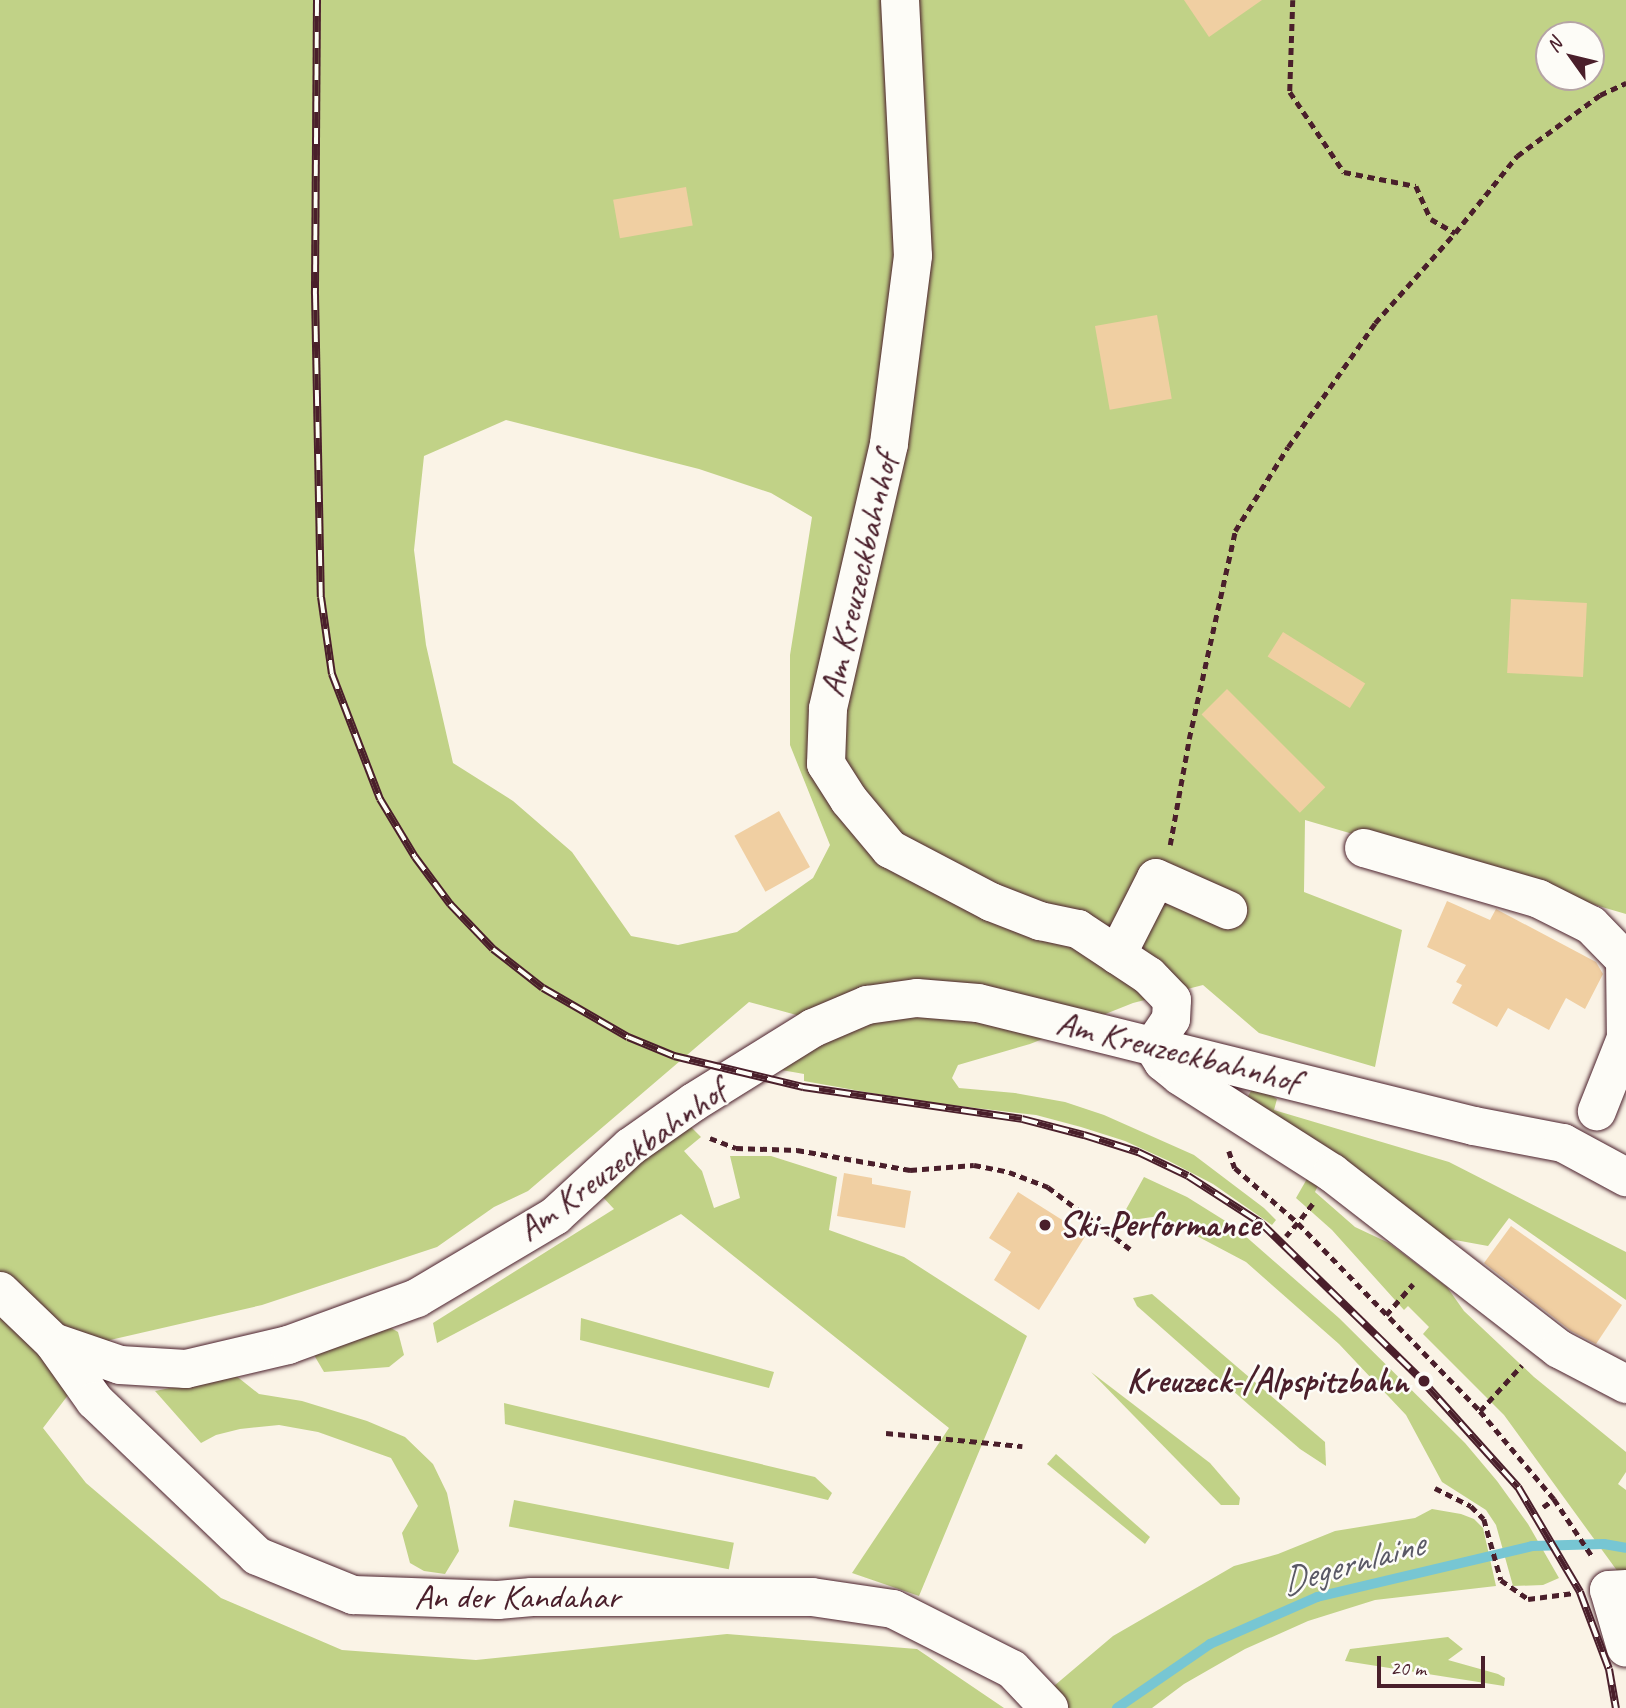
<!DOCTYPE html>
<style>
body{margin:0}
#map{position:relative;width:1626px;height:1708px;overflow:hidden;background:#faf3e6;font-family:Caveat,sans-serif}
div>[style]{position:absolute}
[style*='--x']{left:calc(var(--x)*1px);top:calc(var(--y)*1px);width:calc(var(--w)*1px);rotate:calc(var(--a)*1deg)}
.green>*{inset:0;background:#c1d287;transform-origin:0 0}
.stream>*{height:10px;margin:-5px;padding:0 5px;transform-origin:5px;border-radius:5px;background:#77c6d3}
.building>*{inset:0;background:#f0cfa2;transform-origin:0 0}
.path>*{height:4.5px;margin-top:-2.25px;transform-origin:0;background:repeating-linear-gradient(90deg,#4a1f2b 0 7px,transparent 0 12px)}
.roads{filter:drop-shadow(0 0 2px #4a1f2b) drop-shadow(0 0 2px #4a1f2b)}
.minor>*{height:38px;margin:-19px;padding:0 19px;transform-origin:19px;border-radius:19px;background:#fdfcf7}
.rail>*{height:8px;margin-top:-4px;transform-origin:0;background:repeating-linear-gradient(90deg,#fdfcf7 0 16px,#4a1f2b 0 32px);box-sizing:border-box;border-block:2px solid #4a1f2b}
.dots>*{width:19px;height:19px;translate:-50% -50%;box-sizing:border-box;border:4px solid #fdfcf7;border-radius:50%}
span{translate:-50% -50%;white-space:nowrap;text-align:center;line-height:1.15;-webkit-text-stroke:5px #fdfcf7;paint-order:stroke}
.street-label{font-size:35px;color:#4a1f2b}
.poi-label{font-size:35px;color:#4a1f2b;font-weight:700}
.left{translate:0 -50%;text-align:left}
.right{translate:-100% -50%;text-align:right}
.water-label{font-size:37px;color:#5a5966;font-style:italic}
.north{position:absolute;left:1535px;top:21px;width:70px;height:70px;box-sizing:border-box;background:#fdfcf7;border:2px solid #b5a4a5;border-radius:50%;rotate:304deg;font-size:19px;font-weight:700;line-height:28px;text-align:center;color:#4a1f2b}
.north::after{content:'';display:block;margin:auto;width:24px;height:32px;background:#4a1f2b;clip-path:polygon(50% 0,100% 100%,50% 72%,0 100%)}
.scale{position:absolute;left:1377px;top:1656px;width:108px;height:32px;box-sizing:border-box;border:4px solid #4a1f2b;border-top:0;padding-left:9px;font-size:21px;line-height:24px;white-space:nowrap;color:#4a1f2b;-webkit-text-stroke:5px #fdfcf7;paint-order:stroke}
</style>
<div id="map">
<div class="green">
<div style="clip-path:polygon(evenodd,0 0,1626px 0,1626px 914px,1305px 820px,1304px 892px,1402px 930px,1375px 1067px,1259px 1033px,1203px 985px,1133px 1003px,1030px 1044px,958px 1065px,952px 1078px,959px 1088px,1015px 1093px,1065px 1102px,1104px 1115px,1194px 1155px,1264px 1208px,1276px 1220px,1272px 1225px,1213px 1184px,1169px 1161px,1125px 1141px,1081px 1127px,1036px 1115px,916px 1101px,804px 1081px,804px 1074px,776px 1069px,851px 1030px,749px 1002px,528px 1191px,494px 1207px,437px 1247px,262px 1305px,110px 1340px,43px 1428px,86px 1483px,221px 1598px,342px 1650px,476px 1660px,727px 1634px,917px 1649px,1004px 1708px,0 1708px,0 0,1549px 35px,1591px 35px,1591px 77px,1549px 77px,1549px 35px,0 0,506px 420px,699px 469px,771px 493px,812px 517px,790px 655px,790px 745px,830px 845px,813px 878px,737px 932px,678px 945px,631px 936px,572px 852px,513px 801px,453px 763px,426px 645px,414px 550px,424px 456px,506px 420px)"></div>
<div style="clip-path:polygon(1252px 1089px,1265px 1091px,1277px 1099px,1274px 1110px,1449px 1162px,1626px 1252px,1626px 1300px,1509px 1218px,1488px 1246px,1433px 1236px,1246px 1100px)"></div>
<div style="clip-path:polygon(686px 1122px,701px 1137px,684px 1151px,702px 1171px,714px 1208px,740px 1198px,730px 1156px,771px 1156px,837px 1177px,829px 1230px,904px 1257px,1027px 1336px,919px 1596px,852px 1573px,949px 1428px,681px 1214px,437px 1343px,433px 1323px,614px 1209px,599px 1193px)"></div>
<div style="clip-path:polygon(1312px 1170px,1322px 1177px,1315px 1192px,1355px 1227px,1389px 1243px,1447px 1287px,1464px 1311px,1534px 1377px,1626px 1452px,1626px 1472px,1618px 1484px,1626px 1490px,1626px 1583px,1504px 1415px,1423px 1334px,1429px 1327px,1408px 1306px,1404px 1310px,1332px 1230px,1296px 1198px)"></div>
<div style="clip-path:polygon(1144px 1177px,1187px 1197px,1235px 1227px,1339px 1318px,1465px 1443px,1497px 1481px,1528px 1524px,1559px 1578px,1543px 1585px,1513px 1586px,1496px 1525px,1486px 1510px,1442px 1482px,1406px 1415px,1339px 1344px,1246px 1262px,1159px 1216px,1119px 1222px)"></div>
<div style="clip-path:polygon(1152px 1294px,1325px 1442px,1326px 1466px,1300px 1449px,1249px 1405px,1137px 1306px,1133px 1298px)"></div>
<div style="clip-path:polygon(581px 1318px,774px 1372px,769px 1388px,580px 1340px)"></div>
<div style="clip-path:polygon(391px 1328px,398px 1332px,404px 1355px,389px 1367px,324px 1372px,314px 1355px)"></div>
<div style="clip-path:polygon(1091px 1372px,1210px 1463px,1240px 1498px,1239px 1505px,1221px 1505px)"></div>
<div style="clip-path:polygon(235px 1375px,259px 1394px,302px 1401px,367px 1421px,405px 1437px,433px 1464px,447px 1493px,459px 1551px,445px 1574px,424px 1571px,410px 1563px,402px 1533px,418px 1506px,391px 1458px,318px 1432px,279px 1425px,240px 1429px,216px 1435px,201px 1443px,155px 1391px)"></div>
<div style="clip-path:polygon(504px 1403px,815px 1477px,832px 1493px,828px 1500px,505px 1424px)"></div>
<div style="clip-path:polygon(1056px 1454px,1150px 1537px,1145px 1544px,1047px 1464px)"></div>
<div style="left:514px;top:1500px;width:224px;height:27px;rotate:11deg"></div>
<div style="clip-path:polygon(1432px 1509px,1461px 1514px,1474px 1519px,1483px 1528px,1496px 1586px,1375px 1600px,1308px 1621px,1245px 1649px,1184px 1684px,1152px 1708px,1062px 1708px,1048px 1691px,1113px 1636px,1234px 1566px,1278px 1554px,1335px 1531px,1415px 1518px)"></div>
<div style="clip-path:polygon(1448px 1637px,1463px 1649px,1448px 1660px,1498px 1674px,1505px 1678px,1504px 1686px,1345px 1661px,1350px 1649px)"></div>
</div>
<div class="stream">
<div style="--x:1117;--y:1708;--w:113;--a:-34.5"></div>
<div style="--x:1210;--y:1644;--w:117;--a:-23.7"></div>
<div style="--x:1317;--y:1597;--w:221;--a:-13.3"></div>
<div style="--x:1532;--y:1546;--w:72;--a:-1.6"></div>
<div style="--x:1604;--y:1544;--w:22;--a:10"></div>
</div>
<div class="building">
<div style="clip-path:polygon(1184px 0,1262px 0,1209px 37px)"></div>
<div style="left:686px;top:187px;width:39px;height:74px;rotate:80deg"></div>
<div style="left:1157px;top:315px;width:85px;height:63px;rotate:80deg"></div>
<div style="left:1511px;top:599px;width:76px;height:74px;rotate:3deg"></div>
<div style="left:1283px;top:632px;width:97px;height:29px;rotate:32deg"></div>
<div style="left:1227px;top:689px;width:139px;height:36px;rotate:45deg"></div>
<div style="left:779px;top:811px;width:64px;height:51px;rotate:61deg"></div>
<div style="clip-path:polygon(1447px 901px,1490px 920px,1496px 909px,1596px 962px,1603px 974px,1585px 1009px,1566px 998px,1549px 1030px,1508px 1008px,1497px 1027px,1452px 1003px,1462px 985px,1456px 982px,1466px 965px,1427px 947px)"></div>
<div style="clip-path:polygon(844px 1173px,872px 1178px,872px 1184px,911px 1191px,905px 1228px,837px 1216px)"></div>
<div style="clip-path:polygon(1018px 1192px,1086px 1235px,1039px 1310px,994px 1280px,1011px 1252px,989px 1238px)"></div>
<div style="clip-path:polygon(1511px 1226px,1622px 1305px,1596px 1344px,1571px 1331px,1484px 1263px)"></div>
</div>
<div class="path">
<div style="--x:1293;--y:0;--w:92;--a:91.9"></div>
<div style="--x:1290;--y:92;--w:97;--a:56"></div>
<div style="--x:1344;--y:172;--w:73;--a:11"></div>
<div style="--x:1416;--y:186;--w:36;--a:66"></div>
<div style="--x:1431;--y:219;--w:28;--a:30"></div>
<div style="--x:1170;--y:845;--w:108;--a:-79.8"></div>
<div style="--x:1189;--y:739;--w:213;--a:-77.5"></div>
<div style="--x:1235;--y:531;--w:99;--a:-57.8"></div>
<div style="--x:1288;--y:447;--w:151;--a:-54.9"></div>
<div style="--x:1375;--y:323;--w:120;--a:-48.4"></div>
<div style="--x:1455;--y:233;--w:99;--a:-51.2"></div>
<div style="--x:1517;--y:156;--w:103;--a:-36.3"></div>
<div style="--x:1600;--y:95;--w:29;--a:-25"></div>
<div style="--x:710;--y:1138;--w:28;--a:21"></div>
<div style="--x:736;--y:1148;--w:61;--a:1.9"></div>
<div style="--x:797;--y:1150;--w:115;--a:10"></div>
<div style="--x:910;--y:1170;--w:64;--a:-4.5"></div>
<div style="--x:974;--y:1165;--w:36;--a:11"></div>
<div style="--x:1009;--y:1172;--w:42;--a:21"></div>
<div style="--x:1048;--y:1187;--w:103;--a:37.1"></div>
<div style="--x:1229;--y:1151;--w:18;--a:71"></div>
<div style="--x:1235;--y:1168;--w:84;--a:41.1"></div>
<div style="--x:1298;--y:1223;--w:18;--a:131"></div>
<div style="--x:1313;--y:1204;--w:24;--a:128"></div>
<div style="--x:1298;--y:1223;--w:262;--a:45.9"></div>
<div style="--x:1480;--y:1411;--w:115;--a:49.9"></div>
<div style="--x:1386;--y:1315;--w:41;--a:-48.9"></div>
<div style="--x:1480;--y:1411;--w:62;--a:-47.6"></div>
<div style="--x:886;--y:1433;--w:137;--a:5.5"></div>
<div style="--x:1435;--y:1488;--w:40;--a:26.6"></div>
<div style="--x:1471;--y:1506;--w:18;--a:45"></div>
<div style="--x:1484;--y:1519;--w:63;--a:74.4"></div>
<div style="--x:1501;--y:1580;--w:33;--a:35"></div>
<div style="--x:1528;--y:1599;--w:46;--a:-7.4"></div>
<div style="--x:1543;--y:1507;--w:14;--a:-36"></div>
<div style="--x:1554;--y:1499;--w:69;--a:56.3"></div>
</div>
<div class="roads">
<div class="minor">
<div style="--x:900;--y:0;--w:256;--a:87.1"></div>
<div style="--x:913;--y:256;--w:190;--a:97.3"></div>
<div style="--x:889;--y:444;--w:272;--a:103"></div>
<div style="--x:828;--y:709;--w:55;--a:92.1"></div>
<div style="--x:826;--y:764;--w:43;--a:57.4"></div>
<div style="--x:849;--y:800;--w:64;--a:50.1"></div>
<div style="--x:890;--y:849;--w:114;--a:27.7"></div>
<div style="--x:991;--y:902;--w:53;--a:21.2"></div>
<div style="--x:1040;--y:921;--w:39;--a:12"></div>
<div style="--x:1078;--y:929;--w:85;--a:33.5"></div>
<div style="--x:1149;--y:976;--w:33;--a:46"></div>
<div style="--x:1172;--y:1000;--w:19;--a:93"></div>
<div style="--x:1171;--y:1019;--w:32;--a:124"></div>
<div style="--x:1153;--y:1046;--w:19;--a:58"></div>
<div style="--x:1163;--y:1062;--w:22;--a:39"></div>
<div style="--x:1180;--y:1076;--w:180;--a:32.5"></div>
<div style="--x:1332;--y:1173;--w:287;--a:37.8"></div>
<div style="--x:1559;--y:1349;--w:76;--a:27.6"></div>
<div style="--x:1364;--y:848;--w:182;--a:16.2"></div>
<div style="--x:1539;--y:899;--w:58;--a:26.6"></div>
<div style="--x:1591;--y:925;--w:49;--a:45.8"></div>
<div style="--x:1625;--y:960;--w:78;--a:89.3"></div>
<div style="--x:1626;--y:1038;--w:79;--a:111.7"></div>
<div style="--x:1117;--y:955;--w:86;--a:-63.1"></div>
<div style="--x:1156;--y:878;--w:79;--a:24"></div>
<div style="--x:0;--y:1291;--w:74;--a:43.9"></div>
<div style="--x:53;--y:1342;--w:72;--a:54.6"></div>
<div style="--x:95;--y:1401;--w:224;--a:43.7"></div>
<div style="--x:257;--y:1556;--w:104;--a:22.1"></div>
<div style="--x:353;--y:1595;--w:145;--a:2"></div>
<div style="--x:498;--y:1600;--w:34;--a:-5"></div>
<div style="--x:532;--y:1597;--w:280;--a:0"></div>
<div style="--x:812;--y:1597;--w:82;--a:8.4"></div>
<div style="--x:893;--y:1609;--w:133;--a:26.8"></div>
<div style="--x:1012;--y:1669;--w:54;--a:46.5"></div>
<div style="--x:53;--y:1342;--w:71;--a:18.9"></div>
<div style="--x:120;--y:1365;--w:66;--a:3.5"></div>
<div style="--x:186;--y:1369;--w:105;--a:-13.2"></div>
<div style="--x:288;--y:1345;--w:137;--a:-20"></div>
<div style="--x:417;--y:1298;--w:161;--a:-30.7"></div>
<div style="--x:555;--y:1216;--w:102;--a:-42.6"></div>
<div style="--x:630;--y:1147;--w:78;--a:-35.1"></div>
<div style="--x:694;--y:1102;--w:140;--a:-31.9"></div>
<div style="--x:813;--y:1028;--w:59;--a:-23.1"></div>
<div style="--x:867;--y:1005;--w:50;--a:-8"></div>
<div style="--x:917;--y:998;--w:61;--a:4.7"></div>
<div style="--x:978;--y:1003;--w:511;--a:13.93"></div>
<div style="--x:1474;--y:1126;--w:91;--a:10.8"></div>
<div style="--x:1563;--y:1143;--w:72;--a:28.4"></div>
<div style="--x:1626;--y:1589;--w:17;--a:177"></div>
<div style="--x:1609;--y:1590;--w:60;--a:73.7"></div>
</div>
</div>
<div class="rail">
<div style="--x:317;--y:0;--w:294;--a:90.4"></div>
<div style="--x:315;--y:294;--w:303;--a:88.9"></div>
<div style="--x:321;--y:597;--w:78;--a:81.9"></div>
<div style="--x:332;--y:674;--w:134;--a:69"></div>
<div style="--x:380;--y:799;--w:68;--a:58.9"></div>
<div style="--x:415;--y:857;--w:59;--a:53.3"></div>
<div style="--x:450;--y:904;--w:62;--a:46.3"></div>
<div style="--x:493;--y:949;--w:63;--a:38"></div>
<div style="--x:543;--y:988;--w:98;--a:30"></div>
<div style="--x:628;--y:1037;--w:50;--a:22.4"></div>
<div style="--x:674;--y:1056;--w:133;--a:13.5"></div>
<div style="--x:803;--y:1087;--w:221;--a:8.3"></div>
<div style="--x:1022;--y:1119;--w:64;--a:14.5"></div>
<div style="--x:1084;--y:1135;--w:57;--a:17.5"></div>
<div style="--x:1138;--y:1152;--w:55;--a:25.6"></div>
<div style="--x:1188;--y:1176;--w:87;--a:32.8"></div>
<div style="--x:1261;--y:1223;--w:218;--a:44.3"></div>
<div style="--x:1417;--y:1375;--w:151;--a:48"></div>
<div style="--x:1518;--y:1487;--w:122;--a:59.4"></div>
<div style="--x:1580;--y:1592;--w:82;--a:69.4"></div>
<div style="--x:1609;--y:1669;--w:40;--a:80"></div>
</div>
<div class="dots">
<div style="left:1045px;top:1225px;background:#4a1f2b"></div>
<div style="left:1424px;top:1381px;background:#4a1f2b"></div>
</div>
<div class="street-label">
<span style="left:859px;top:575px;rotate:-77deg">Am Kreuzeckbahnhof</span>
<span style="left:1178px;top:1052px;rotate:14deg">Am Kreuzeckbahnhof</span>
<span style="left:622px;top:1160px;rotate:-36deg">Am Kreuzeckbahnhof</span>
<span style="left:517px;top:1597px">An der Kandahar</span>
</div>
<div class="poi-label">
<span class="left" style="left:1059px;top:1225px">Ski-Performance</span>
<span class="right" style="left:1408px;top:1381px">Kreuzeck-/Alpspitzbahn</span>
</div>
<div class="water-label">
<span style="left:1352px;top:1563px;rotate:-16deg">Degernlaine</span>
</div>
<div class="north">N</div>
<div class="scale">20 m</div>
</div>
